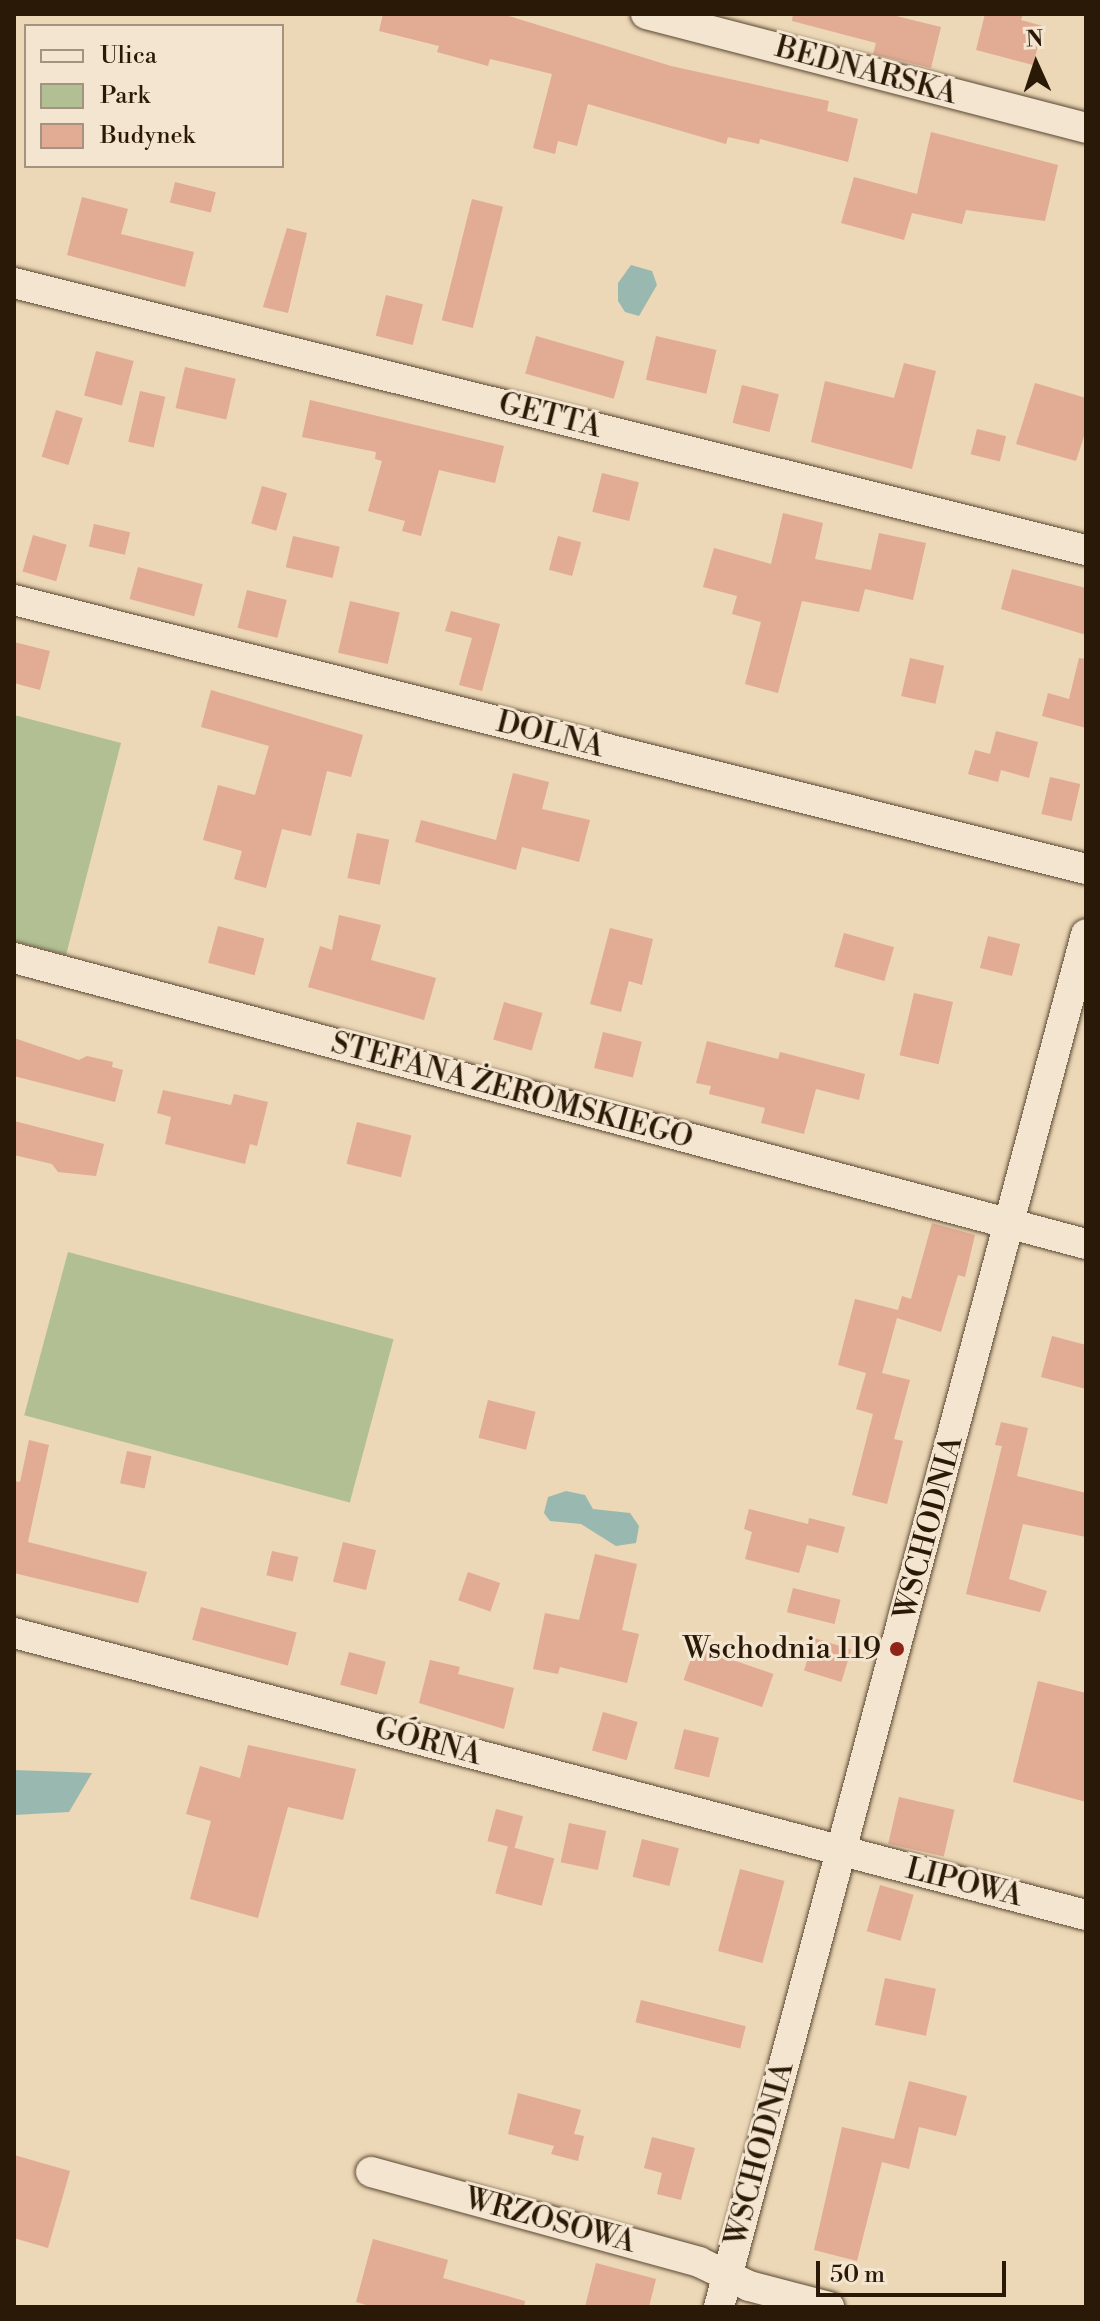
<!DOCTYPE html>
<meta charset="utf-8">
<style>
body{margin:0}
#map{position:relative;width:1100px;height:2321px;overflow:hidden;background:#ecd7b6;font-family:"Libre Bodoni",serif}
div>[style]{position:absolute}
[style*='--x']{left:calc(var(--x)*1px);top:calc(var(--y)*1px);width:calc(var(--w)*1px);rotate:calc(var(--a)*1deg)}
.green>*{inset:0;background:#b1bf93;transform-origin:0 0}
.water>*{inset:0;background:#99b9b0}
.building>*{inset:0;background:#e2ab93;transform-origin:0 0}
.roads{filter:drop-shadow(0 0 2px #5a4833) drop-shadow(0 0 2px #5a4833)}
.minor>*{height:30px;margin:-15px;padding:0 15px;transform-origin:15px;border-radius:15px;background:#f3e5d0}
.dots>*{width:22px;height:22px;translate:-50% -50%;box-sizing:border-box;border:4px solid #f3e5d0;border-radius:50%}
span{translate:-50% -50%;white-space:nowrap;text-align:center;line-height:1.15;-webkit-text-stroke:6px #f3e5d0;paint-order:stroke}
.street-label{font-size:30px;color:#2a1907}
.poi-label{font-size:30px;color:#2a1907}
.right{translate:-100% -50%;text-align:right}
.frame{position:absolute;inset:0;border:16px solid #2a1907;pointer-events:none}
.legend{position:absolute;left:24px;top:24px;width:260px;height:144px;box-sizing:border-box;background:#f3e5d0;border:2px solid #a39380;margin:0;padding:10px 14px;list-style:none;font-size:24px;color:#2a1907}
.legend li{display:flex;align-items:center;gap:16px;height:40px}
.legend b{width:40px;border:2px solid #a39380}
.north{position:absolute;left:996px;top:24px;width:80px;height:80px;-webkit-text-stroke:6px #f3e5d0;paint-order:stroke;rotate:357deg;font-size:22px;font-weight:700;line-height:32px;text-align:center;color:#2a1907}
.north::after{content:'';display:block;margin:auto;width:28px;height:36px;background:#2a1907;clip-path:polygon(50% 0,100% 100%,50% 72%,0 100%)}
.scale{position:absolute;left:816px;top:2261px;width:190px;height:36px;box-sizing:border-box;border:4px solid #2a1907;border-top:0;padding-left:10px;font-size:24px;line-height:28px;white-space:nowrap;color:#2a1907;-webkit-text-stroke:6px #f3e5d0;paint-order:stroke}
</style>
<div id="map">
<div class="green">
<div style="clip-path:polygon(14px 715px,121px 743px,66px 955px,14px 941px)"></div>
<div style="left:68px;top:1252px;width:337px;height:169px;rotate:15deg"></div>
</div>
<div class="water">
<div style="clip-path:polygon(631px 265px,652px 271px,657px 285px,639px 316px,625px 312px,618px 301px,618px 283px)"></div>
<div style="clip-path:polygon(566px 1491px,585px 1495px,593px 1509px,630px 1513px,639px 1526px,636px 1543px,616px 1546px,581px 1524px,550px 1521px,544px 1513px,548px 1497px)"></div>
<div style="clip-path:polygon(14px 1770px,69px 1772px,92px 1773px,69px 1812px,14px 1815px)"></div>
</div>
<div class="building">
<div style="clip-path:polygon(383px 14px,502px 14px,671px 66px,829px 101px,827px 111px,858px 119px,848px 162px,760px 139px,759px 144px,728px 137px,726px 144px,588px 104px,577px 146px,558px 141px,555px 154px,533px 148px,552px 74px,490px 59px,488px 66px,437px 52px,439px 46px,379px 31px)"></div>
<div style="clip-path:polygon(793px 14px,888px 14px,941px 27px,931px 68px,873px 54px,876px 43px,792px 21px)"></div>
<div style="clip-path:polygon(985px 14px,1023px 14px,1021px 20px,1043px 26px,1033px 65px,976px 50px)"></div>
<div style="clip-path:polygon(931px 132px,1058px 165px,1045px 221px,966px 210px,962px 224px,912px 213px,904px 240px,841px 223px,854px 177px,917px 194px)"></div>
<div style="left:175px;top:182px;width:42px;height:21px;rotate:14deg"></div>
<div style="clip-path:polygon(82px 197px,128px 209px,121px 234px,194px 252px,185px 287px,67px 255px)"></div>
<div style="left:472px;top:199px;width:32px;height:125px;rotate:14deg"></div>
<div style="clip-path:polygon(287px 228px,307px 233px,288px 313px,263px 307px)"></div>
<div style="left:386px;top:295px;width:38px;height:42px;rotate:14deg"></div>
<div style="left:536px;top:336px;width:92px;height:39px;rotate:16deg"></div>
<div style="left:656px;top:336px;width:62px;height:45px;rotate:13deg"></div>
<div style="left:96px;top:351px;width:39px;height:46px;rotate:15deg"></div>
<div style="clip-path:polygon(904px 363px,936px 371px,912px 469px,811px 442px,825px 381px,894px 398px)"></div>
<div style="left:185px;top:367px;width:52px;height:42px;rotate:13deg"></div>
<div style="clip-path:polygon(1035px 383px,1086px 398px,1086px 430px,1076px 461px,1016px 444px)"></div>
<div style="left:742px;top:385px;width:38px;height:39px;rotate:14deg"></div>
<div style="left:140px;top:391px;width:26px;height:52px;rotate:13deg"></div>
<div style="clip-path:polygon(310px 400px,504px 446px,495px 483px,439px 470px,421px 536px,402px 531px,405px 521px,368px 511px,382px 461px,375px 459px,376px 452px,302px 437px)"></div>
<div style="left:56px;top:410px;width:28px;height:49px;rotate:17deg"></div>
<div style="left:977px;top:429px;width:30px;height:26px;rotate:14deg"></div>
<div style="left:602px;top:473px;width:38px;height:40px;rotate:14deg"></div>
<div style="left:262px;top:486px;width:26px;height:39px;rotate:16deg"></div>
<div style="clip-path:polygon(783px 513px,823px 523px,815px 559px,871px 570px,879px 533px,926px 543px,913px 600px,865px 589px,859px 612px,802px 601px,778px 693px,745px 684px,761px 622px,732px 614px,737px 596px,703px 587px,714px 548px,771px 564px)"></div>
<div style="left:94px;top:524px;width:37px;height:23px;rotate:13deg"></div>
<div style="left:33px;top:535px;width:35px;height:38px;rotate:16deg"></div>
<div style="left:293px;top:536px;width:48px;height:32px;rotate:13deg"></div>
<div style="left:558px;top:536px;width:24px;height:35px;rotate:15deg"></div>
<div style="left:138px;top:567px;width:67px;height:33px;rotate:15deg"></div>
<div style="clip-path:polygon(1012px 569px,1086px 588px,1086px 635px,1001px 609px)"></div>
<div style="left:247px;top:590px;width:41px;height:39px;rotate:14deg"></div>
<div style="left:350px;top:601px;width:51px;height:53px;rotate:13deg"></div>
<div style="clip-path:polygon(451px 611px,500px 624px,482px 691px,459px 685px,472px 638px,445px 631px)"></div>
<div style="clip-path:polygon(14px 642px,50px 651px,40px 690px,14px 683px)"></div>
<div style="left:910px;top:658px;width:35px;height:39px;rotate:13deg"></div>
<div style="clip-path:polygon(1079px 658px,1086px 659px,1086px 728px,1042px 716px,1048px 693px,1069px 699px)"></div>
<div style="clip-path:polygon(211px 690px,363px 735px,351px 777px,327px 771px,311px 836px,282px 829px,266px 888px,234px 879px,242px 851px,203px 840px,218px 785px,255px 795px,269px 746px,201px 727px)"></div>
<div style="clip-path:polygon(996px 731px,1038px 742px,1029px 778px,1001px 770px,998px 782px,968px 774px,975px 750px,990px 754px)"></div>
<div style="clip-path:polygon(513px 773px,549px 782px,542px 809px,590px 820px,579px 862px,522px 847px,516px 870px,415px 842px,421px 820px,496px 840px)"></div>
<div style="left:1050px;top:777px;width:31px;height:38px;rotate:13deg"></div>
<div style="left:357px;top:833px;width:33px;height:46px;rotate:12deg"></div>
<div style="clip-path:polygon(339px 915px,381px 925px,371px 960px,436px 978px,424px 1020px,308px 987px,320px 946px,332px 950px)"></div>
<div style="left:218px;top:926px;width:48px;height:38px;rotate:15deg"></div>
<div style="clip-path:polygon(610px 928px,653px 939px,642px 985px,629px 981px,621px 1012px,590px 1004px)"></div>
<div style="left:844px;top:933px;width:52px;height:35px;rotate:16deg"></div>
<div style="left:988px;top:936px;width:33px;height:33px;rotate:14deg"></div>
<div style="left:914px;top:993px;width:40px;height:64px;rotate:13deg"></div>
<div style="left:504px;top:1002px;width:40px;height:39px;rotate:16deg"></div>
<div style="left:603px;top:1032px;width:40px;height:37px;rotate:14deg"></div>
<div style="clip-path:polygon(14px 1038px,79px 1060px,87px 1056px,113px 1062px,112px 1067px,123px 1070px,115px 1102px,14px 1076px)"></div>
<div style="clip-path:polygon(707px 1041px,778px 1059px,780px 1052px,865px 1074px,859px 1100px,816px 1089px,804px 1134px,761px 1123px,765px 1108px,709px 1094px,711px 1086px,696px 1083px)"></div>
<div style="clip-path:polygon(163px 1090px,231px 1105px,234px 1094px,268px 1102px,257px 1146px,250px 1144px,245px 1164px,165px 1144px,171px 1117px,157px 1113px)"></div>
<div style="clip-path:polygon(14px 1121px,104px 1144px,96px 1176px,58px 1172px,52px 1164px,14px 1155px)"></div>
<div style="left:357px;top:1122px;width:56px;height:43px;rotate:14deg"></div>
<div style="clip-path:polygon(932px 1223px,975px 1235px,965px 1277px,958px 1275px,941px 1332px,897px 1318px,882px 1373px,910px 1380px,894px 1439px,903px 1441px,887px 1504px,852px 1495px,873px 1414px,856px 1409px,866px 1373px,838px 1365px,855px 1299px,898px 1310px,902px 1296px,911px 1299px)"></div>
<div style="clip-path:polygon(1052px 1336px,1086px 1345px,1086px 1389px,1041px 1377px)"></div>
<div style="left:488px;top:1400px;width:49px;height:39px;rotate:14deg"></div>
<div style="clip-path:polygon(1001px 1422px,1028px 1428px,1017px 1476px,1086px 1493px,1086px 1537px,1023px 1524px,1009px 1579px,1047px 1591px,1040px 1612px,966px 1594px,1002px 1446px,995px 1445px)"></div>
<div style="clip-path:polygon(29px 1440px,49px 1445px,28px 1542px,147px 1572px,138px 1603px,14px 1573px,14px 1481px,20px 1482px)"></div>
<div style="left:127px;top:1451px;width:25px;height:33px;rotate:12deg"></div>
<div style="clip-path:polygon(749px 1509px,808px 1524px,809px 1518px,845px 1527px,838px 1553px,807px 1545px,799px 1573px,745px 1559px,752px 1532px,744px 1529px)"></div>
<div style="left:343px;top:1542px;width:34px;height:41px;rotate:14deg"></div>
<div style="left:272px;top:1551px;width:27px;height:25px;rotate:13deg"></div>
<div style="clip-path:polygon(595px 1554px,637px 1564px,622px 1630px,639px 1634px,627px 1683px,560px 1667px,558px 1674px,533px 1669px,545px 1613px,579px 1620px)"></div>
<div style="left:468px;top:1572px;width:34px;height:30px;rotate:19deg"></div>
<div style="left:793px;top:1588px;width:49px;height:25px;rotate:14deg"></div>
<div style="left:201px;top:1607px;width:99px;height:34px;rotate:15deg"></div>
<div style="left:814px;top:1638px;width:39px;height:34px;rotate:17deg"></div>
<div style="left:695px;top:1647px;width:83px;height:35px;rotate:19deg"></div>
<div style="left:349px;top:1652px;width:38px;height:34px;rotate:15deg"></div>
<div style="clip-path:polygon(430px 1660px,460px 1667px,458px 1674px,514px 1688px,504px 1729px,419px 1703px)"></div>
<div style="clip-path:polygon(1038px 1681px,1086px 1693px,1086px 1802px,1013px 1782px)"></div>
<div style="left:603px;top:1712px;width:36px;height:40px;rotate:16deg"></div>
<div style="left:684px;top:1729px;width:36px;height:41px;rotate:14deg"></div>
<div style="clip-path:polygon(248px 1745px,356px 1769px,343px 1820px,288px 1807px,258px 1918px,190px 1899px,211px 1821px,186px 1814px,200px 1766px,240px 1778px)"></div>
<div style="left:899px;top:1797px;width:57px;height:48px;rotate:13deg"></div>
<div style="left:496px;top:1809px;width:28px;height:33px;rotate:15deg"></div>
<div style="left:569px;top:1823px;width:38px;height:40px;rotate:12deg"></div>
<div style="left:642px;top:1839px;width:38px;height:39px;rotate:14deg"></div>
<div style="left:508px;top:1846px;width:48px;height:49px;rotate:15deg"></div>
<div style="left:740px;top:1869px;width:46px;height:85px;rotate:15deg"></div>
<div style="left:880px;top:1885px;width:35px;height:48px;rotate:16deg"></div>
<div style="left:885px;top:1978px;width:52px;height:48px;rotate:12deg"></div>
<div style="left:641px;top:2000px;width:108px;height:23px;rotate:14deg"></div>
<div style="clip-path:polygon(909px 2081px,967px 2096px,956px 2136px,919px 2127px,909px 2169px,882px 2162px,857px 2261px,814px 2250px,842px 2127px,894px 2139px)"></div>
<div style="clip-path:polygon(518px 2093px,581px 2110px,574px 2134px,584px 2136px,578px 2161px,551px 2154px,554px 2146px,508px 2134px)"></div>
<div style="clip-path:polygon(652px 2137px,695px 2148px,681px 2200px,657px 2194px,662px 2173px,644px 2168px)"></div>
<div style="clip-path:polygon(14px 2155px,70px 2171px,48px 2248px,14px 2238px)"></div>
<div style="clip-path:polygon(373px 2239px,448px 2260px,443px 2278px,525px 2301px,524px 2307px,373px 2307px,356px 2302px)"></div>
<div style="clip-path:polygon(596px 2263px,656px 2279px,649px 2307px,585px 2307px)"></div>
</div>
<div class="roads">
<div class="minor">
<div style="--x:646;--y:14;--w:455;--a:14.5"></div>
<div style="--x:14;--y:283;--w:1105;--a:13.99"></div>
<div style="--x:14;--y:600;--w:1105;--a:14.09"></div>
<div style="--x:14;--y:958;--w:1109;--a:14.94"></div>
<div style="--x:14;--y:1633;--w:1108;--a:14.74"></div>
<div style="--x:371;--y:2172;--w:340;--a:15.3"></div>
<div style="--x:699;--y:2262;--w:55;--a:25.6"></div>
<div style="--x:749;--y:2286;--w:83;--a:14.7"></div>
<div style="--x:719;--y:2307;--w:1421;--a:-75.03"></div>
</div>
</div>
<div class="dots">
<div style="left:897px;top:1649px;background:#8f2418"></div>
</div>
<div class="street-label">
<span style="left:866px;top:71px;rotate:15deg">BEDNARSKA</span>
<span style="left:550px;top:416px;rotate:14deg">GETTA</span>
<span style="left:550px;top:735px;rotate:14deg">DOLNA</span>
<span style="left:512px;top:1091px;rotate:15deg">STEFANA ŻEROMSKIEGO</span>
<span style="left:929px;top:1528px;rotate:-75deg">WSCHODNIA</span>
<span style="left:428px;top:1742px;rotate:15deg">GÓRNA</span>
<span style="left:964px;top:1883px;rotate:14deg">LIPOWA</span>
<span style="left:760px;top:2154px;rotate:-75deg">WSCHODNIA</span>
<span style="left:550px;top:2221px;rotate:15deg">WRZOSOWA</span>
</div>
<div class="poi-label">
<span class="right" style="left:881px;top:1649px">Wschodnia 119</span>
</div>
<div class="frame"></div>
<ul class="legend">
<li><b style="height:10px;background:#f3e5d0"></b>Ulica</li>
<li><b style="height:22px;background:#b1bf93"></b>Park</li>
<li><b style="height:22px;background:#e2ab93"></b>Budynek</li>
</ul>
<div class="north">N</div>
<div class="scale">50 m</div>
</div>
